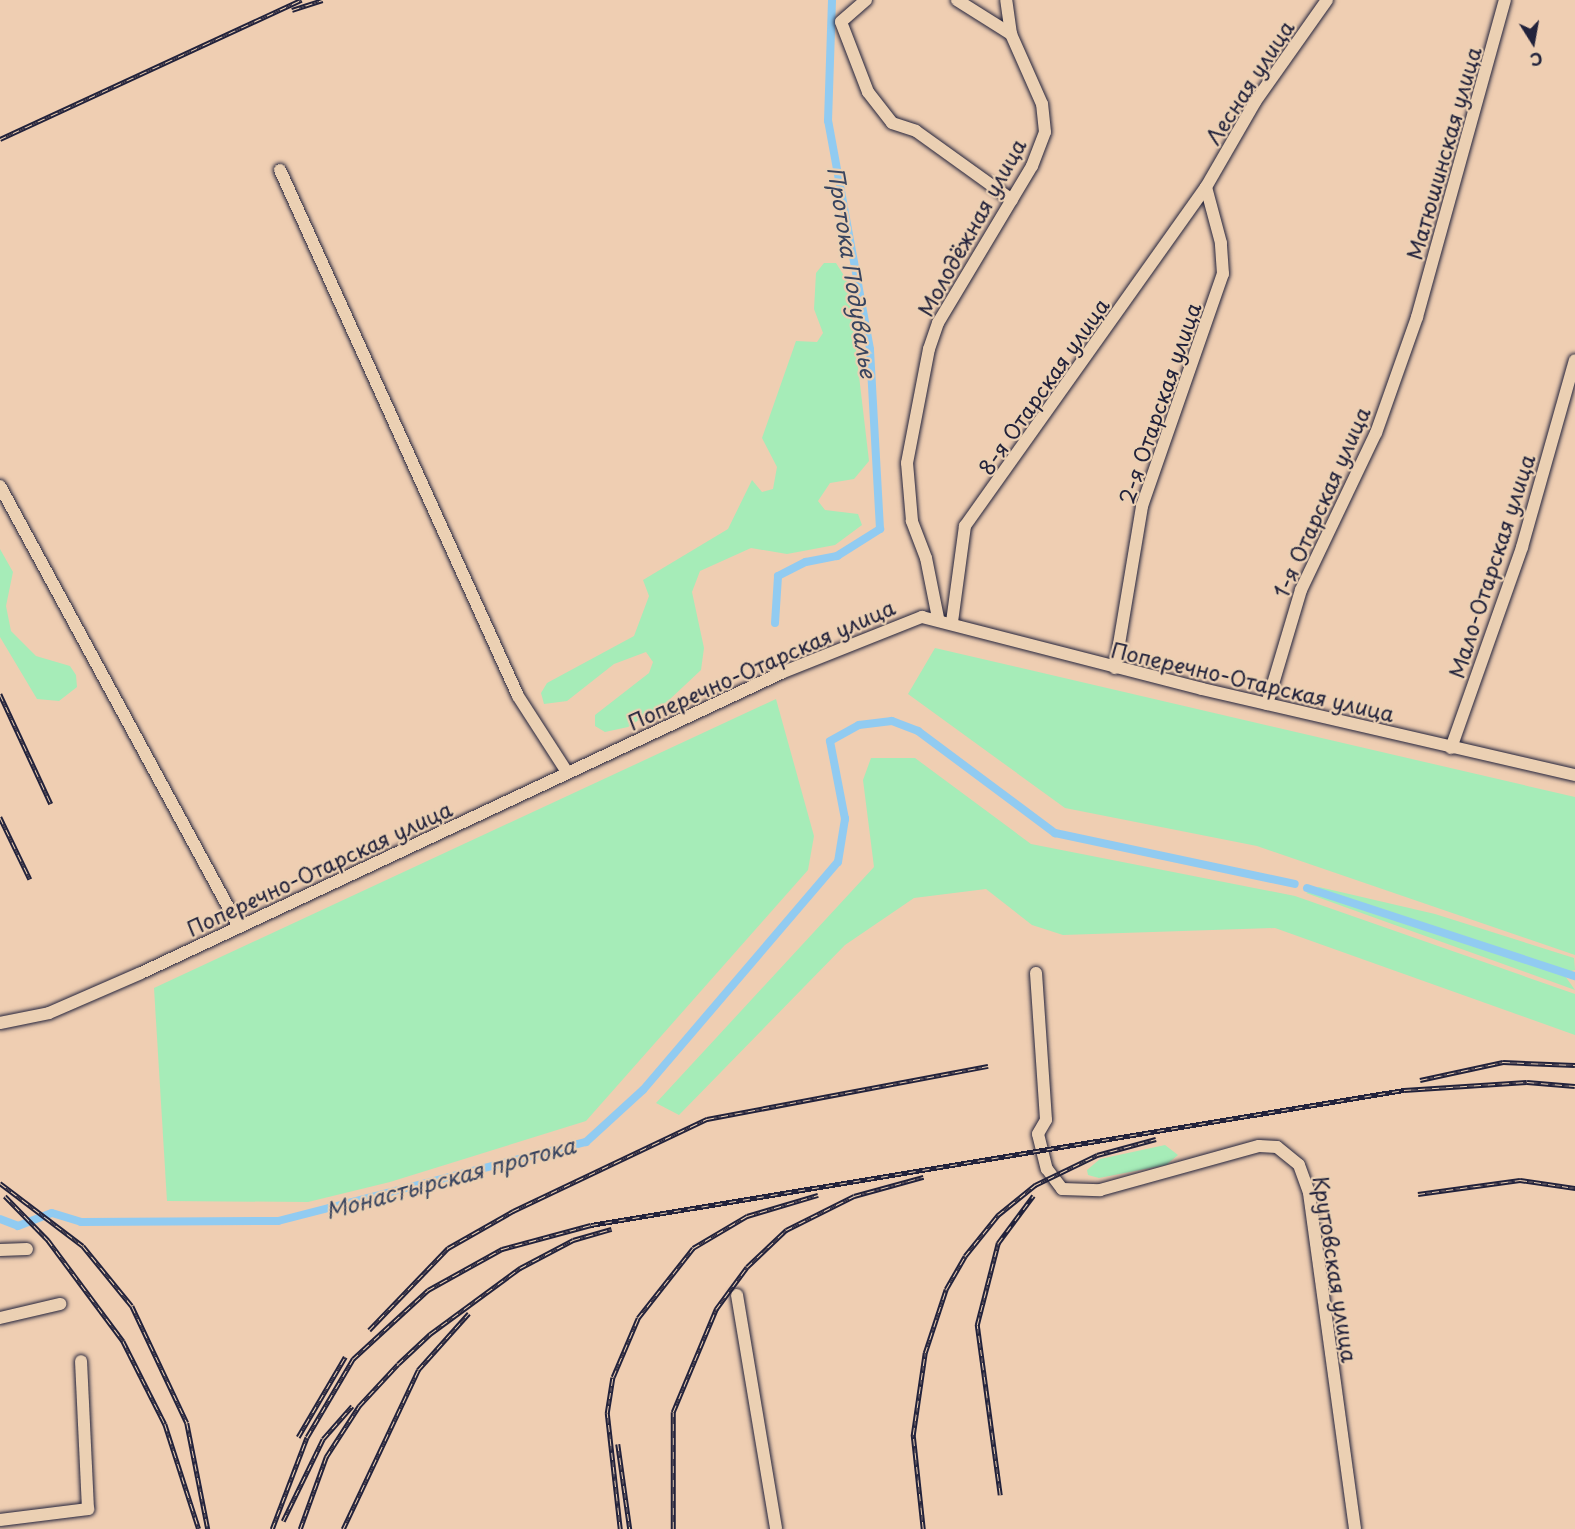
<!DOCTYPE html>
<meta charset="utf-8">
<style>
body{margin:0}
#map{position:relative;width:1575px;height:1529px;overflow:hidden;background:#efceb2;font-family:"Playpen Sans",sans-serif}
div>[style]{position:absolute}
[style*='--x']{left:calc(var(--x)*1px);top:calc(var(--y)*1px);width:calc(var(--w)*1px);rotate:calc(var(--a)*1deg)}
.green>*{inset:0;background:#a6ecb8}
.canal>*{height:8px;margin:-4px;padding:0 4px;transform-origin:4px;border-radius:4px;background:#91cbf1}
.roads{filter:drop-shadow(0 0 2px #22223b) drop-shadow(0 0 2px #22223b)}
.minor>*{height:12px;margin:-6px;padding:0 6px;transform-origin:6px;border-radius:6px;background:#ebd0b3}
.rail>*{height:4.5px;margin-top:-2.25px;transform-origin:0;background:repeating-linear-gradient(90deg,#ebd0b3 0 7px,#22223b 0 14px);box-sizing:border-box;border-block:2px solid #22223b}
span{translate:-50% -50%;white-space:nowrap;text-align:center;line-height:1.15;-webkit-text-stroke:4.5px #ebd0b3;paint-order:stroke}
.street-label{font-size:21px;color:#22223b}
.water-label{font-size:22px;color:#38445f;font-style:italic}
.north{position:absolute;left:1503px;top:12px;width:60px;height:60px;-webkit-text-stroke:4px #ebd0b3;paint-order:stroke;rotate:169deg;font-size:16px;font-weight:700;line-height:24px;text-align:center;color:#22223b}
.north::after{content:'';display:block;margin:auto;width:21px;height:27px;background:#22223b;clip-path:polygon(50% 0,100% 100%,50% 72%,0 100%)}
</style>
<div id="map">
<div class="green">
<div style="clip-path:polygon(824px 263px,836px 263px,848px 282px,869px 461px,854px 479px,830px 483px,818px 501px,825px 510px,858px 514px,862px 525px,835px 545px,787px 554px,751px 548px,700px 571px,692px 592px,704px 648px,701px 670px,668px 701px,628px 727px,605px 732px,595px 726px,595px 715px,649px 673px,653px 662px,646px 652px,614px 664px,567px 701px,544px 704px,541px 693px,547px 683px,634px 636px,649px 596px,643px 580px,728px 529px,752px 480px,762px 492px,773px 489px,777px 467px,762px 438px,796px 341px,817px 342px,823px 333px,814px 309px,816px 273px)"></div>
<div style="clip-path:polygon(0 549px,13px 572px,6px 606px,11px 631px,36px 656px,70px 666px,76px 675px,77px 687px,59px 701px,37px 699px,0 637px)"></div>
<div style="clip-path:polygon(935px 648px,1575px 797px,1575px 955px,1257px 846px,1065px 808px,908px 694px)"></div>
<div style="clip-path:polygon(776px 699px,814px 836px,808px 870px,586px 1121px,390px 1182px,308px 1202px,167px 1201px,154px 988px)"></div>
<div style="clip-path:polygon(871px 758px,915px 758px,1031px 844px,1295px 896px,1575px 994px,1575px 1035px,1275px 928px,1063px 935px,1032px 925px,986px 889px,914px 898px,845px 945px,679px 1115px,656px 1103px,874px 867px,863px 780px)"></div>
<div style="clip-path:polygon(1319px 887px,1435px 914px,1574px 958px,1575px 970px,1563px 973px,1575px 990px,1306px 893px)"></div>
<div style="clip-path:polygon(1165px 1145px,1178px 1155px,1166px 1165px,1099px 1178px,1088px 1175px,1087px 1170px,1100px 1159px)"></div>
</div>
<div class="canal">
<div style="--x:775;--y:623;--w:47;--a:-86.3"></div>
<div style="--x:778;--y:576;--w:31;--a:-27"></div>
<div style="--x:806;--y:562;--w:32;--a:-11"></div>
<div style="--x:837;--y:556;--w:51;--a:-32.1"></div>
<div style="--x:880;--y:529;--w:180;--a:-93.2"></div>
<div style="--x:870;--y:349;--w:232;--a:-100.4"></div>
<div style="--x:828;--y:121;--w:121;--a:-88.1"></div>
<div style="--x:1307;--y:888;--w:282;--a:18.2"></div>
<div style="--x:0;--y:1219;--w:19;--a:21"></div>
<div style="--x:18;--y:1226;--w:36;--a:-21"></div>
<div style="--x:52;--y:1213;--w:30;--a:17"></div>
<div style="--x:81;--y:1222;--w:197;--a:-0.3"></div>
<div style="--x:278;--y:1221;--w:318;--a:-14.4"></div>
<div style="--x:586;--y:1142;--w:77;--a:-42.4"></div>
<div style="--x:643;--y:1090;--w:300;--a:-49.5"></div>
<div style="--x:838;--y:862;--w:44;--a:-80.8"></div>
<div style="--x:845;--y:819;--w:79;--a:-100.9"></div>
<div style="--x:830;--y:741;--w:33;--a:-29"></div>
<div style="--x:859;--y:725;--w:33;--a:-7"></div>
<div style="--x:892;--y:721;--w:28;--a:21"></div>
<div style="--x:918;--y:731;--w:171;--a:36.7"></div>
<div style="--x:1055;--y:833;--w:245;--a:12"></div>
</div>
<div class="roads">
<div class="minor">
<div style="--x:866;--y:0;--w:33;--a:139"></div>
<div style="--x:841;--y:22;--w:75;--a:68.9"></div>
<div style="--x:868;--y:92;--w:39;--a:52"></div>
<div style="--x:892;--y:123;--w:25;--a:18"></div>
<div style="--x:916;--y:131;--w:118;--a:35.7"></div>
<div style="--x:957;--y:0;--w:64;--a:32.2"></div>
<div style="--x:280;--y:170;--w:577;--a:65.65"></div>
<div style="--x:518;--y:696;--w:90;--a:57.2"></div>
<div style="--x:0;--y:486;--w:502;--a:61.54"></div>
<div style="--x:938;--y:618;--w:61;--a:-101.3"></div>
<div style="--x:926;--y:558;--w:40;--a:-111"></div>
<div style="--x:912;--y:521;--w:58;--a:-94.9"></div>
<div style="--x:907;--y:463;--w:116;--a:-79.1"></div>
<div style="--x:929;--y:349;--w:28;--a:-71"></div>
<div style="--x:938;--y:323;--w:183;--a:-59.1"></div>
<div style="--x:1032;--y:166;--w:36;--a:-69"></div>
<div style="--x:1045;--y:132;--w:28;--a:-96"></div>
<div style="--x:1042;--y:104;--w:77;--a:-113.9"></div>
<div style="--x:1011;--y:34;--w:34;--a:-98"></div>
<div style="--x:952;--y:622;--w:97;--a:-82.3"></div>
<div style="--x:965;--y:526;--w:416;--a:-54.6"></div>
<div style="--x:1206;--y:187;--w:98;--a:-60"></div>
<div style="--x:1255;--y:102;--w:125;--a:-54.8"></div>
<div style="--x:1115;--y:668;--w:164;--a:-80.5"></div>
<div style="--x:1142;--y:506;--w:246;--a:-70.8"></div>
<div style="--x:1223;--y:274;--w:31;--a:-94"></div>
<div style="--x:1221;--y:243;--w:58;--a:-105"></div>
<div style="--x:1267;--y:704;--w:119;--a:-73.4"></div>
<div style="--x:1301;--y:590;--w:174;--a:-64.5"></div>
<div style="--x:1376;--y:433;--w:123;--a:-70.5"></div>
<div style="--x:1417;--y:317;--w:329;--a:-74.5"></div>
<div style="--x:1451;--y:748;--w:213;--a:-70.5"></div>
<div style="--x:1522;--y:547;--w:194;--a:-74.2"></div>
<div style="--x:1036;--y:973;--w:147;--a:86.1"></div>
<div style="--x:1046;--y:1120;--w:16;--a:120"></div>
<div style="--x:1038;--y:1134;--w:36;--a:76"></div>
<div style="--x:1047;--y:1169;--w:25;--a:53"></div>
<div style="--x:1062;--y:1189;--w:38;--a:2"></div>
<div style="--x:1100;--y:1190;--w:165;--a:-15.5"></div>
<div style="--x:1259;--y:1146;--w:18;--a:3"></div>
<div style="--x:1277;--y:1147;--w:28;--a:39"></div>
<div style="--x:1299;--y:1165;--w:30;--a:70"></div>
<div style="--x:1309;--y:1193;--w:339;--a:82.2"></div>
<div style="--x:0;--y:1023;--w:50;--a:-11.5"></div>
<div style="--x:49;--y:1013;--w:100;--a:-23.5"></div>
<div style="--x:141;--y:973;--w:707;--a:-25.11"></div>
<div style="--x:781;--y:673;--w:152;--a:-21.7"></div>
<div style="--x:922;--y:617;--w:289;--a:14.4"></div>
<div style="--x:1202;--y:689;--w:383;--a:13"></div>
<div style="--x:0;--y:1250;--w:27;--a:-2"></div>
<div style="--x:737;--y:1295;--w:237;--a:80.5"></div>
<div style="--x:0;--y:1318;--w:62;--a:-13.1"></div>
<div style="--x:0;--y:1520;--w:89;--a:-7.1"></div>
<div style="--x:88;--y:1509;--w:148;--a:-92.7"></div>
</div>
</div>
<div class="rail">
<div style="--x:292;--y:10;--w:32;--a:-18"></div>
<div style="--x:0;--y:139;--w:332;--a:-24.8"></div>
<div style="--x:0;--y:694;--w:121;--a:65.1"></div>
<div style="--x:0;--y:817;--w:69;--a:64.2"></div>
<div style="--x:1420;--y:1080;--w:85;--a:-12.2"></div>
<div style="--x:1503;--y:1062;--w:72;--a:2.4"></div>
<div style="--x:0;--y:1183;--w:104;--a:37.2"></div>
<div style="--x:83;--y:1246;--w:77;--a:50.8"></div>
<div style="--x:132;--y:1306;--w:129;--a:64.8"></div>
<div style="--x:187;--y:1423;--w:108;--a:78.8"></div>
<div style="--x:1418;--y:1194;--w:103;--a:-7.8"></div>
<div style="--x:1520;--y:1180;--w:56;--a:8.3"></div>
<div style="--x:5;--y:1196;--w:62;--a:45.7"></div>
<div style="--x:48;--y:1240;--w:126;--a:53.4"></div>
<div style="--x:123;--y:1341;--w:93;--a:63.2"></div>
<div style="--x:165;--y:1424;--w:110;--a:72.1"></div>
<div style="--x:369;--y:1330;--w:114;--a:-46.1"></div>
<div style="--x:448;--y:1248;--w:75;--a:-29.6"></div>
<div style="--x:513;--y:1211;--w:215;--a:-25.4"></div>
<div style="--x:707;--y:1119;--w:286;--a:-10.7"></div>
<div style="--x:298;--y:1437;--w:93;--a:-59.6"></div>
<div style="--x:618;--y:1444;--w:86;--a:82"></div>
<div style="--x:1000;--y:1495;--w:172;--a:-97.7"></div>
<div style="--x:977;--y:1325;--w:85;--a:-75.6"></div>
<div style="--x:998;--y:1243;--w:59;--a:-53.3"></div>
<div style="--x:283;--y:1521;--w:91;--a:-64"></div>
<div style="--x:323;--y:1439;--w:44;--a:-48.7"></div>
<div style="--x:272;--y:1529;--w:98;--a:-69.2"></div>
<div style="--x:307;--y:1437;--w:91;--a:-59.5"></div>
<div style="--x:353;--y:1359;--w:102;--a:-42.6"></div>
<div style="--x:428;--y:1290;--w:85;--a:-29"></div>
<div style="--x:502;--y:1249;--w:92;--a:-15.1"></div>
<div style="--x:591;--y:1225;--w:824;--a:-9.43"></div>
<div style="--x:1404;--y:1090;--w:123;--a:-3.7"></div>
<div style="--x:1527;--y:1082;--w:48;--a:4.8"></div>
<div style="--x:300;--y:1529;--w:77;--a:-70.1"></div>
<div style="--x:326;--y:1457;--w:61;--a:-57.1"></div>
<div style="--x:359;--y:1406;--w:57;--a:-47.1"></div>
<div style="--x:398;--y:1364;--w:44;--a:-43.2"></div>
<div style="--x:430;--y:1334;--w:112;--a:-36.3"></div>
<div style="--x:520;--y:1268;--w:60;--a:-27.8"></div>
<div style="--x:573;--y:1240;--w:40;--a:-16"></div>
<div style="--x:343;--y:1529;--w:176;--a:-64.7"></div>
<div style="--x:418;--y:1370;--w:76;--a:-48.2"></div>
<div style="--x:620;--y:1529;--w:117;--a:-96.4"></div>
<div style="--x:607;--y:1413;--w:36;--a:-81"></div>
<div style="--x:613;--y:1377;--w:64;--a:-67"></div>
<div style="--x:638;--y:1318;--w:89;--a:-51.8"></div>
<div style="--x:693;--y:1248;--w:63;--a:-30.7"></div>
<div style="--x:747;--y:1216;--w:74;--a:-16.5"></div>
<div style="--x:673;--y:1529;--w:117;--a:-90"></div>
<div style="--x:673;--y:1412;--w:112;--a:-67.3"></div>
<div style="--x:716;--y:1309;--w:52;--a:-53.6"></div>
<div style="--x:747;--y:1267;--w:54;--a:-43.5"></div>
<div style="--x:786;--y:1230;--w:76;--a:-26.6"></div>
<div style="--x:854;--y:1196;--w:72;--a:-15.4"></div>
<div style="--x:923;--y:1529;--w:95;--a:-96.1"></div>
<div style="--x:913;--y:1435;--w:83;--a:-81.7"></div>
<div style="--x:925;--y:1353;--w:67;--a:-71.8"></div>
<div style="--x:946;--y:1289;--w:38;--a:-60"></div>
<div style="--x:965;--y:1256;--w:53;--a:-51.2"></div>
<div style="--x:998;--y:1215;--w:48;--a:-39"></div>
<div style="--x:1035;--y:1185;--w:69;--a:-25.8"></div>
<div style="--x:1097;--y:1155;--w:61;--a:-15.2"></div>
</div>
<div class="street-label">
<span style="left:1249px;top:82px;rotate:-57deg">Лесная улица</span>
<span style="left:1443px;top:153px;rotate:-74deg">Матюшинская улица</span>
<span style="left:971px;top:227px;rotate:-61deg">Молодёжная улица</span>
<span style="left:1043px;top:386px;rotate:-55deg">8-я Отарская улица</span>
<span style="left:1159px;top:403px;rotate:-71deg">2-я Отарская улица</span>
<span style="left:1321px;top:502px;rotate:-66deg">1-я Отарская улица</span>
<span style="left:1491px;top:566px;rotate:-72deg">Мало-Отарская улица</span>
<span style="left:761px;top:664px;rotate:-24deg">Поперечно-Отарская улица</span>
<span style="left:1253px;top:681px;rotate:13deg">Поперечно-Отарская улица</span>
<span style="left:319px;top:868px;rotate:-25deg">Поперечно-Отарская улица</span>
<span style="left:1336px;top:1269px;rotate:81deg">Крутовская улица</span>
</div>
<div class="water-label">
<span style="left:853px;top:272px;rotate:81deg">Протока Подувалье</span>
<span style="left:450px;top:1177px;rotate:-15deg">Монастырская протока</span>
</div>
<div class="north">С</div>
</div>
